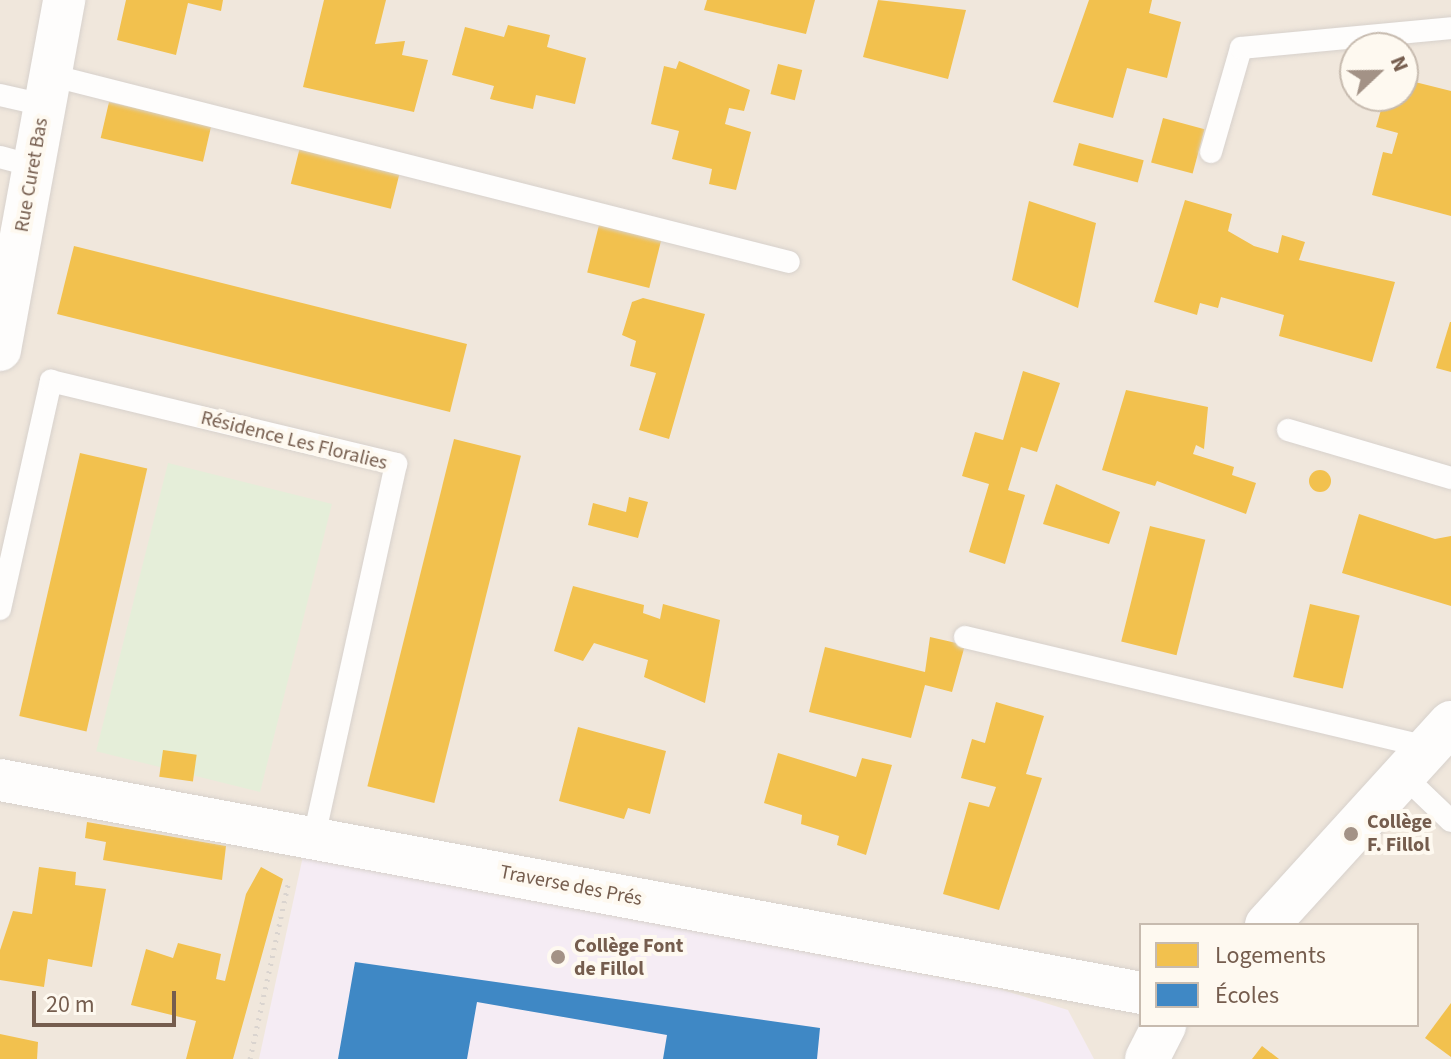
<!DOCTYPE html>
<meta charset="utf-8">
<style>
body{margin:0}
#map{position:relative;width:1451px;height:1059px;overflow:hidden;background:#f8f4ee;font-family:"Source Sans 3",sans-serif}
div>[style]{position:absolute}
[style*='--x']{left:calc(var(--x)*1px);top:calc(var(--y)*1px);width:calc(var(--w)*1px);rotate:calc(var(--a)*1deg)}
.residential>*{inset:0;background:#f0e7dc}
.education>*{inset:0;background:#f5ecf4}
.green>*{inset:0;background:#e5eed9;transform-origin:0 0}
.homes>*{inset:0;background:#f2c14e;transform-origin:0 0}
.round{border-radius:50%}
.schools>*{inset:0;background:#3f88c5}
.path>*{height:5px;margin-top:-2.5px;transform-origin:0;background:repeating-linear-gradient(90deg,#dad4cf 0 2px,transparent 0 8px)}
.roads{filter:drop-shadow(0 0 2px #d7d1cc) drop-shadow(0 0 2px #d7d1cc)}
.service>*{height:22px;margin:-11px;padding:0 11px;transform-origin:11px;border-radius:11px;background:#fefdfc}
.minor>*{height:42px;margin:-21px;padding:0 21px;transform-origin:21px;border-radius:21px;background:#fefdfc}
.tertiary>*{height:44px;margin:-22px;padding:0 22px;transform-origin:22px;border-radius:22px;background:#fefdfc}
.dots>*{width:22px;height:22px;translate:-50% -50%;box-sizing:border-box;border:4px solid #fef9f0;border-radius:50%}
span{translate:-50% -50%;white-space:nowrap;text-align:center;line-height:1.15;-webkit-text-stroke:8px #fef9f0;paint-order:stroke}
.street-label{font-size:20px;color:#755d4e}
.poi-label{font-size:20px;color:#755d4e;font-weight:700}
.left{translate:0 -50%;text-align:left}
.legend{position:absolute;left:1139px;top:923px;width:280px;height:104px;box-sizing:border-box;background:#fef9f0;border:2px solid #c7bbaf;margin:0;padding:10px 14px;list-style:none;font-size:24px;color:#755d4e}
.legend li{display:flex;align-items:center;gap:16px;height:40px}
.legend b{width:40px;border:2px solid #c7bbaf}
.north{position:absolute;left:1339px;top:32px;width:80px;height:80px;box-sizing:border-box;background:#fef9f0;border:2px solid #c7bbaf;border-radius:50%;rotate:68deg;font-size:22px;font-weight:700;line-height:32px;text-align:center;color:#755d4e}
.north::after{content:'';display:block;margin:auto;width:28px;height:36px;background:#a39286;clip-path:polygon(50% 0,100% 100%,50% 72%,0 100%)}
.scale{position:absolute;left:32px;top:991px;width:144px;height:36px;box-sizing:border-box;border:4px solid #755d4e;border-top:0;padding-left:10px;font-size:24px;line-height:28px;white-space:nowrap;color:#755d4e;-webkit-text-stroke:6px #fef9f0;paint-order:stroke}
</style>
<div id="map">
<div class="residential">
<div style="clip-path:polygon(evenodd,0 0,1451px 0,1451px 1059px,0 1059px,0 0,1355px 48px,1403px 48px,1403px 96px,1355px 96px,1355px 48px,0 0,1141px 925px,1417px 925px,1417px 1025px,1141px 1025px,1141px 925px)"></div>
</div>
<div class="education">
<div style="clip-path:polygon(303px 856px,996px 988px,1068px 1010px,1094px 1059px,259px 1059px)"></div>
</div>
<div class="green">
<div style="left:168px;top:463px;width:169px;height:297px;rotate:14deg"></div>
</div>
<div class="homes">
<div style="clip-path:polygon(126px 0,223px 0,221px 11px,188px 3px,176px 55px,117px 40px)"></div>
<div style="clip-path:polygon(324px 0,386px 0,375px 44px,405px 41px,402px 55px,428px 60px,414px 112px,303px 87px)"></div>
<div style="clip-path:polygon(707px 0,815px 0,806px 34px,704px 10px)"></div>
<div style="clip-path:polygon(878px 0,966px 10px,948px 79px,863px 57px)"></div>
<div style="clip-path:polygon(1089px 0,1152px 0,1149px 13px,1181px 22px,1167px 78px,1127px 68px,1113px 118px,1053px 102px)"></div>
<div style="clip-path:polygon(508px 25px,550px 35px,547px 47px,586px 58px,575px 104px,536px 95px,533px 109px,490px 99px,494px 86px,452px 75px,465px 27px,504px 37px)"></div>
<div style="clip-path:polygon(679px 61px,750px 90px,744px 111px,729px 108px,725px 124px,751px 132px,736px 190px,709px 184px,712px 169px,672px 159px,679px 131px,651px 124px,664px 66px,676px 69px)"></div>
<div style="left:778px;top:64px;width:25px;height:31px;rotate:14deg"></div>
<div style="clip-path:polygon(1403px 79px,1451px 91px,1451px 216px,1372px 195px,1383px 152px,1392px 154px,1398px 133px,1376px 127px,1385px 96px,1403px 96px)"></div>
<div style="left:109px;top:102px;width:105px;height:37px;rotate:13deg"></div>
<div style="left:1163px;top:118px;width:43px;height:46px;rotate:15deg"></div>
<div style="left:1079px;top:143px;width:67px;height:23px;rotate:15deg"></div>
<div style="left:300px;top:147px;width:103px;height:38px;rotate:14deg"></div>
<div style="clip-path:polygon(1185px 200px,1232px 214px,1228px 231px,1254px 246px,1278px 253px,1282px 235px,1305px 242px,1299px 260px,1395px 282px,1372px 362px,1279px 336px,1284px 315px,1221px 297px,1218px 308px,1200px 303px,1197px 315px,1154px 302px)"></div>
<div style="clip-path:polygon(1029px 201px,1096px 223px,1078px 308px,1012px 280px)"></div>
<div style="left:600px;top:221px;width:64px;height:53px;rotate:14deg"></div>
<div style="left:74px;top:246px;width:405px;height:70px;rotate:14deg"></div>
<div style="clip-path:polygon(643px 298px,705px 314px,669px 439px,639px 430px,656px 373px,630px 366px,636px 341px,622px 335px,632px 302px)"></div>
<div style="clip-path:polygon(1450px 322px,1451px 322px,1451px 372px,1436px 368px)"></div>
<div style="clip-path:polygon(1023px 371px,1060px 383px,1037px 452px,1021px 447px,1008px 490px,1025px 495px,1005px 564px,969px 552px,989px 484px,962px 476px,975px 432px,1003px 440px)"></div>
<div style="clip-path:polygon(1126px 390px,1208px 407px,1204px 449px,1196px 445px,1193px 454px,1234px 467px,1232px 475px,1256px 483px,1246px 514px,1157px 481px,1155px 486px,1102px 470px)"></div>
<div style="left:454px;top:439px;width:69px;height:358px;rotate:14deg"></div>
<div style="left:80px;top:453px;width:69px;height:270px;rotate:13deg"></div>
<div class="round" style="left:1309px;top:470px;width:22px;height:22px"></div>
<div style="clip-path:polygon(1056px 484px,1120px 512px,1109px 544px,1043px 524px)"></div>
<div style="clip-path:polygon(629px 497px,648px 502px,638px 538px,588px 525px,593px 503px,626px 512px)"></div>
<div style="clip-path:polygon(1359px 514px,1435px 539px,1451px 536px,1451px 606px,1342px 573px)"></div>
<div style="left:1150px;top:526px;width:57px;height:119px;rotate:14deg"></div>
<div style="clip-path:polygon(573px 586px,644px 605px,643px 613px,660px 619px,663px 604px,720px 620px,705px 703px,644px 677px,648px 660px,594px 643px,583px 661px,554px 651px)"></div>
<div style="left:1310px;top:604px;width:51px;height:75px;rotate:13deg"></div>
<div style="clip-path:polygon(930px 637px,965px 645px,952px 692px,925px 685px,911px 738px,809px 712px,825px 647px,925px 672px)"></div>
<div style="clip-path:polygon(996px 702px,1044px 716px,1026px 774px,1042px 778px,999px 910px,943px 894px,969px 802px,989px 807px,996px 787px,961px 778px,972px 739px,985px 743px)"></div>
<div style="clip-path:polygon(578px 727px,666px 751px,650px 814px,628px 808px,624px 819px,559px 801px)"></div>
<div style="left:163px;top:750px;width:34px;height:27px;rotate:8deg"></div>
<div style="clip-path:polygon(778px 753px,856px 777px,862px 758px,892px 765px,866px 855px,837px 845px,839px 836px,801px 824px,802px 815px,764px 803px)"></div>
<div style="clip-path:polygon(87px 822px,226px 846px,222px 880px,103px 860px,106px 842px,85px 838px)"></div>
<div style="clip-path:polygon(39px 867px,76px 872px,75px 885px,106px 889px,92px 967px,48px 959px,44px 987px,0 980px,0 950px,13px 911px,32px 914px)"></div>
<div style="clip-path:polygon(261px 867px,283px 879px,233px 1059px,186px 1059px,196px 1021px,131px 1005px,146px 949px,173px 958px,178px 943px,221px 954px,216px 979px,225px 981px,246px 894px)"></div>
<div style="clip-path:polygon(1451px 1003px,1451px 1057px,1425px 1038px)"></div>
<div style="clip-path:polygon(0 1034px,38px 1042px,37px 1059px,0 1059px)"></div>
<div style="clip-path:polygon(1262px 1046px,1279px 1059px,1252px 1059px)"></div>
</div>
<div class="schools">
<div style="clip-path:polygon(355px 962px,820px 1028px,817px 1059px,663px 1059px,667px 1035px,477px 1002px,467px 1059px,338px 1059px)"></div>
</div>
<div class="path">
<div style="--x:250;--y:1059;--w:183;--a:-77.7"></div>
</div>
<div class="roads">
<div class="service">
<div style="--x:50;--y:75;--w:762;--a:14.2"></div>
<div style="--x:0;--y:95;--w:45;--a:12.8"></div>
<div style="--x:1211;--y:152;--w:108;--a:-73.9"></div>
<div style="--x:1241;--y:48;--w:211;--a:-5.4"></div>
<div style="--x:0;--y:157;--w:35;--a:15"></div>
<div style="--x:1288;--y:430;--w:170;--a:16.4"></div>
<div style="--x:0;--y:609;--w:234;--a:-77.4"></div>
<div style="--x:51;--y:381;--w:355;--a:13.5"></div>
<div style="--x:396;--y:464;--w:383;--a:102.4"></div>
<div style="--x:965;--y:637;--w:478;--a:13.4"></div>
<div style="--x:1404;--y:776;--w:65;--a:43.8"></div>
</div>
<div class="minor">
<div style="--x:0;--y:350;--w:356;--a:-79.6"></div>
<div style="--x:0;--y:780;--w:1161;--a:10.57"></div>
</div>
<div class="tertiary">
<div style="--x:1267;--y:925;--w:273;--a:-47.7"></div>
<div style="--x:1147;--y:1059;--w:38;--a:-63"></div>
</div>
</div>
<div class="dots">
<div style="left:1351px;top:834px;background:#a39286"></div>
<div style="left:558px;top:957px;background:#a39286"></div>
</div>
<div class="street-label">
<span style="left:32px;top:175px;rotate:-80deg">Rue Curet Bas</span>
<span style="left:294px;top:441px;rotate:14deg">Résidence Les Floralies</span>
<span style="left:571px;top:886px;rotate:11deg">Traverse des Prés</span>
</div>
<div class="poi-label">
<span class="left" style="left:1367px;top:834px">Collège<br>F. Fillol</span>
<span class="left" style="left:574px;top:958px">Collège Font<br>de Fillol</span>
</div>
<ul class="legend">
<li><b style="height:22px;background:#f2c14e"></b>Logements</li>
<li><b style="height:22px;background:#3f88c5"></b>Écoles</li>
</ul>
<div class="north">N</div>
<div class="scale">20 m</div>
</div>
